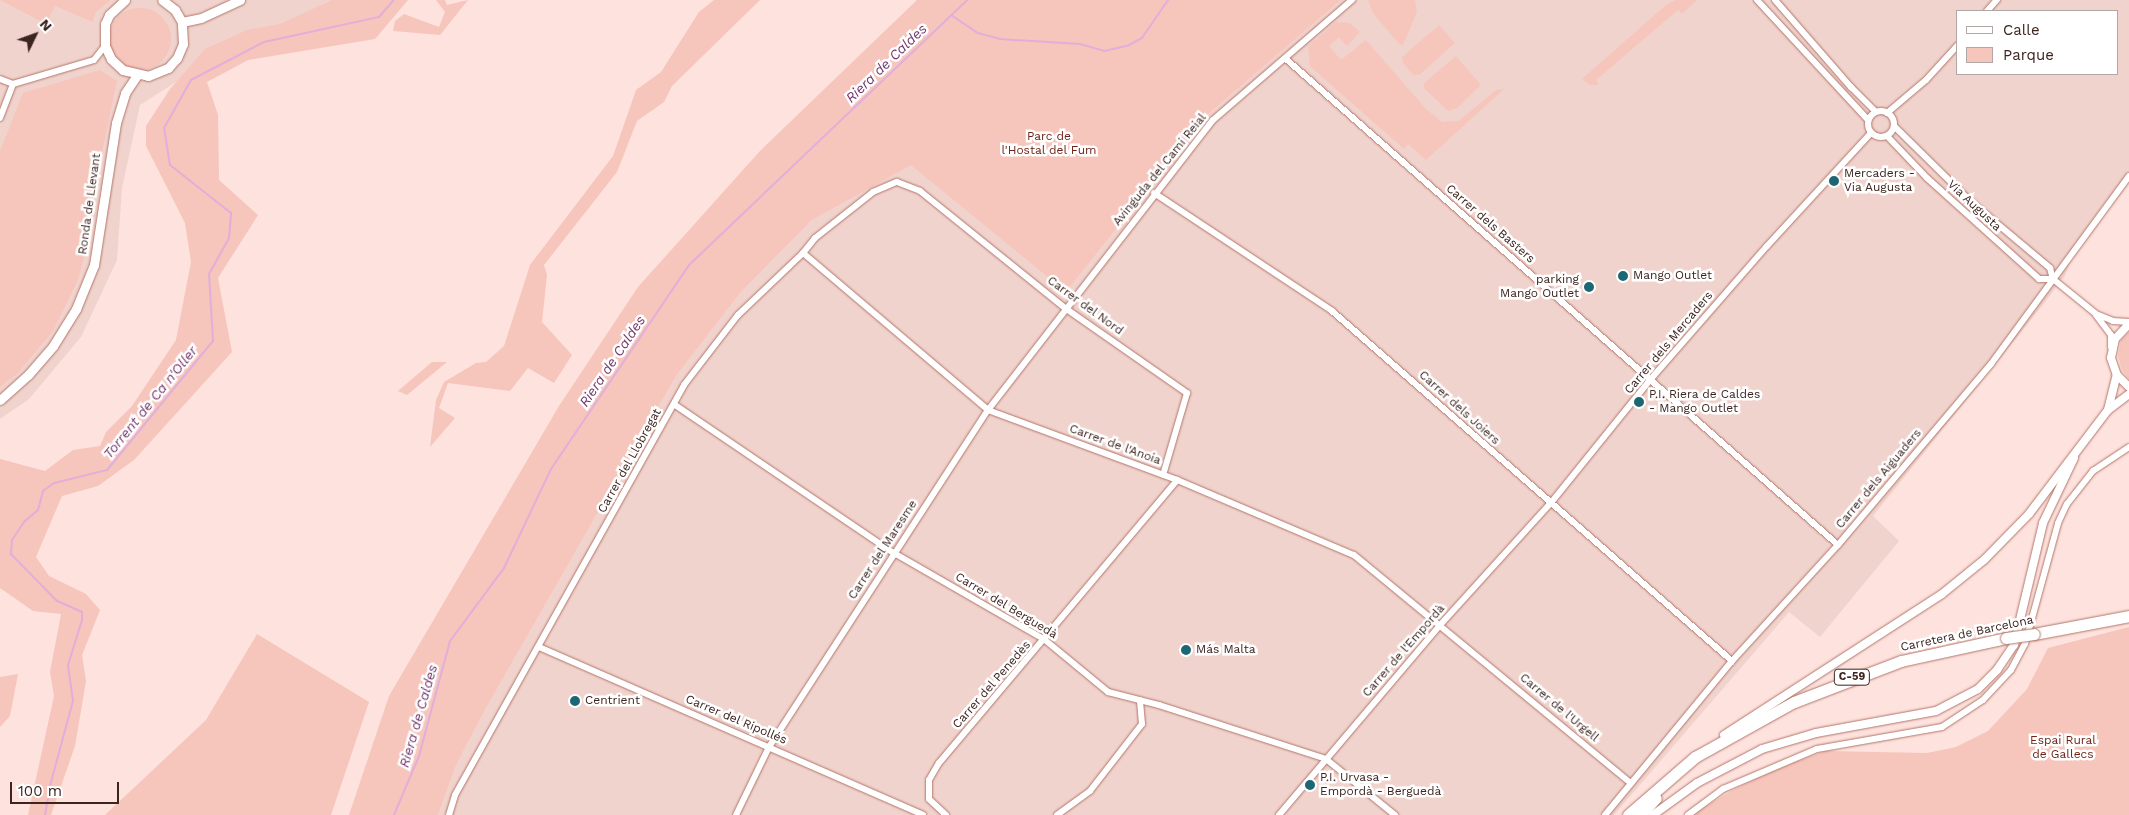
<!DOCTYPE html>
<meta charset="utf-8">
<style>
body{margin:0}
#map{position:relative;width:2129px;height:815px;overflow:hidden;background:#fee2dd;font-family:"Work Sans",sans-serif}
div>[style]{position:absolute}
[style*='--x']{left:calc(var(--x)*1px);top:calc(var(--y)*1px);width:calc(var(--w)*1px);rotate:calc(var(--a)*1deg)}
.built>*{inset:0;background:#f1d3cd}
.green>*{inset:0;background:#f6c5bb}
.round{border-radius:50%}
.stream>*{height:2px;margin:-1px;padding:0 1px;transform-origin:1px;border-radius:1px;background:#e1afd9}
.roads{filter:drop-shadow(0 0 1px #b2766a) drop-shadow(0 0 1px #b2766a)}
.minor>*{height:6px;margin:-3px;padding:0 3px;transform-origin:3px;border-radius:3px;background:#fff}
.minor>.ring{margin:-3px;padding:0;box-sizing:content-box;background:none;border:6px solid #fff;border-radius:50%}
.tertiary>*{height:8px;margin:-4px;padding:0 4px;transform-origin:4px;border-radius:4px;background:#fff}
.secondary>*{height:9px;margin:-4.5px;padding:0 4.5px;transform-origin:4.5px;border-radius:4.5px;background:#fff}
.trunk>*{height:11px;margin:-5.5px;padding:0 5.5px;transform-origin:5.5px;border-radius:5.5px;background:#fff}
.bridges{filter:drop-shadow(0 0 1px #b2766a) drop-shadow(0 0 1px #b2766a)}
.trunk-bridge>*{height:11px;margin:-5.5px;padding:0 5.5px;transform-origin:5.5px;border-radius:5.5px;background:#fff}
.dots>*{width:14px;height:14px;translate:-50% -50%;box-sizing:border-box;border:2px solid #fff;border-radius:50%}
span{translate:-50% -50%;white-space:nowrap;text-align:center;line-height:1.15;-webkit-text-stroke:5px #fff;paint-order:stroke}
.shield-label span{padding:1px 4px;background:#fff;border:1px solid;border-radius:4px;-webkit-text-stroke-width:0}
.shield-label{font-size:11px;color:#3c241f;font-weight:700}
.park-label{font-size:12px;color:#6e2317}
.street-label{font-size:12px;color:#3c241f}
.poi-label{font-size:12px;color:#3c241f}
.left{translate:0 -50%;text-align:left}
.right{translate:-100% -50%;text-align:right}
.water-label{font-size:14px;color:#74386d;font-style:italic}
.legend{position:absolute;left:1956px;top:10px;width:162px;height:65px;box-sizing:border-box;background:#fff;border:1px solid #b1a7a5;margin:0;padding:6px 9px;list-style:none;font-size:15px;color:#3c241f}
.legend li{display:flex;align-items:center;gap:10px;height:25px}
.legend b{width:25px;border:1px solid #b1a7a5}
.north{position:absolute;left:10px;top:10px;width:50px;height:50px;-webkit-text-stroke:4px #fff;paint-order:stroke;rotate:48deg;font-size:14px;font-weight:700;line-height:20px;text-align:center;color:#3c241f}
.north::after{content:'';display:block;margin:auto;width:18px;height:22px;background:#3c241f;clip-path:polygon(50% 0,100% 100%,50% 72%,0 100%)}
.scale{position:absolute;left:10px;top:782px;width:109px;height:22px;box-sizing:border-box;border:2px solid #3c241f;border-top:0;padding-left:6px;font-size:15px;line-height:18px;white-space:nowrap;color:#3c241f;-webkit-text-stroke:4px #fff;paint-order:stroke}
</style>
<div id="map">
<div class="built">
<div style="clip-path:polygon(0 0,332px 0,190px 73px,140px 105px,122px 188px,117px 260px,81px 337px,29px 399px,0 419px)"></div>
<div style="clip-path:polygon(evenodd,1341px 0,2129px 0,2129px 181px,2070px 262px,2065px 276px,2042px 306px,1873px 516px,1899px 541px,1820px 637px,1789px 612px,1614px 815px,438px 815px,457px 763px,486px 708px,676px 376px,741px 292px,812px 220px,911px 164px,1066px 292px,1206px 116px,1341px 0,1958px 11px,2118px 11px,2118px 74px,1958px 74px,1958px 11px)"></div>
</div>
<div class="green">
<div style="clip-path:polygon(0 0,111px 0,95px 13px,93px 22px,55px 6px,46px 24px)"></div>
<div style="clip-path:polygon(332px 0,408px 0,375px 39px,248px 60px,207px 82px,218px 115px,219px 180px,258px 215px,218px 278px,232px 352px,134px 460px,98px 486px,62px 496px,36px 557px,49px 576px,86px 594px,100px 610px,82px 655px,86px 681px,75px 746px,51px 815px,28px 815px,54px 696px,50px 672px,61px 614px,33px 611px,0 588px,0 459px,45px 471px,73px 450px,100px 446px,106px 432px,132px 406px,176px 340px,191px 262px,185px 223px,146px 146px,146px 126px,170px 89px,205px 49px,247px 30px,280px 24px)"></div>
<div style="clip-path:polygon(436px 0,445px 0,447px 5px,468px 0,440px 35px,393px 31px,395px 21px,404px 14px,439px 27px,445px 12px)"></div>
<div style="clip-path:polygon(714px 0,760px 0,672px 86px,664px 102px,637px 121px,617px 172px,544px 265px,547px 275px,542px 322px,572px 355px,554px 383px,528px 368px,510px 391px,448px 383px,439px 408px,455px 418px,430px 447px,436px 400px,444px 382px,476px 363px,486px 362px,504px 346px,530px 265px,613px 156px,636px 90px,661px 72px,699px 12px)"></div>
<div style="clip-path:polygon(917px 0,1341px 0,1206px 116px,1066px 292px,911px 165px,812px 220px,741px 292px,676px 376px,486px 708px,457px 763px,438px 815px,349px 815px,389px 696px,559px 406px,638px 287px,760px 151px)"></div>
<div style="clip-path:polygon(1368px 0,1415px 0,1417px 12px,1403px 45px,1399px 44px,1373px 13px)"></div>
<div style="clip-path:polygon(1676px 0,1697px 0,1682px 14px,1678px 10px,1596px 80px,1599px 85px,1590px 85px,1582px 79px,1666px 5px)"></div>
<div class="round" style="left:109px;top:8px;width:62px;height:62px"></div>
<div style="clip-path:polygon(1336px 22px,1350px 23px,1360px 32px,1347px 46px,1339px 37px,1329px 46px,1341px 60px,1366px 40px,1425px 108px,1442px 122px,1459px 121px,1496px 90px,1504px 89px,1426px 160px,1408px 144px,1404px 149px,1310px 66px,1308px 47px)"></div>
<div style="clip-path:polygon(1439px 25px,1455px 43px,1419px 75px,1413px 75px,1403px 63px,1402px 57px)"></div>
<div style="clip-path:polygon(1456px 56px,1481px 85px,1457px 108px,1448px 111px,1424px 88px,1424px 83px)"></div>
<div style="clip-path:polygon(100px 70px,117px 81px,94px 190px,91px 229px,78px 280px,53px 331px,18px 373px,0 387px,0 151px,23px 93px)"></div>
<div style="clip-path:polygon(2129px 332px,2129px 379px,2122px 370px,2118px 356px,2121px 340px)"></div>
<div style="clip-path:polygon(432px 362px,447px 362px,407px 395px,398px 391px)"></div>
<div style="clip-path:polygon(2129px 627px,2129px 815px,1692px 815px,1731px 791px,1776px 769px,1825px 751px,1927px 753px,1956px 747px,1988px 731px,2027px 689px,2048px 648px)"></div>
<div style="clip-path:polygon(257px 634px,369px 702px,331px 815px,105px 815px,206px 720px)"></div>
<div style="clip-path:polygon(18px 674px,10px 716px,0 727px,0 677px)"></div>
</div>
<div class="stream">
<div style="--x:951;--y:15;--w:32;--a:34"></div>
<div style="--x:978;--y:33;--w:23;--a:15"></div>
<div style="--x:1000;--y:39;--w:80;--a:3.6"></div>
<div style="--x:1080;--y:44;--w:25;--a:16"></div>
<div style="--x:1104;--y:51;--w:26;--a:-13"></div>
<div style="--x:1129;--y:45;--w:15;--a:-28"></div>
<div style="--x:1142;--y:38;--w:46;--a:-55.6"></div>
<div style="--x:45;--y:815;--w:29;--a:-80"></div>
<div style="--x:50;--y:786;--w:88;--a:-74.9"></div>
<div style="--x:73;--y:701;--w:36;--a:-98"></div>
<div style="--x:68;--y:665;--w:47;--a:-72.7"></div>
<div style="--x:82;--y:620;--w:8;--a:-90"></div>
<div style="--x:82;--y:612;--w:27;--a:-156"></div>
<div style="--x:57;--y:601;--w:66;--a:-134.4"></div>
<div style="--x:11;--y:554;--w:14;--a:-86"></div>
<div style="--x:12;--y:540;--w:23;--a:-56"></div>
<div style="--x:25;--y:521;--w:17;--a:-40"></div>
<div style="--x:38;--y:510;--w:20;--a:-75"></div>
<div style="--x:43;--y:491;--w:14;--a:-36"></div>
<div style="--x:54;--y:483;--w:55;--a:-13.8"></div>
<div style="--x:107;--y:470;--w:167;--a:-50.6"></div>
<div style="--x:213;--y:341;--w:67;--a:-93.4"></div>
<div style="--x:209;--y:274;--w:41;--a:-60.9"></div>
<div style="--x:229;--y:238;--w:25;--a:-85"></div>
<div style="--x:231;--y:213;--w:78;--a:-141.8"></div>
<div style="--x:170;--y:165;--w:37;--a:-99"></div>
<div style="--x:164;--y:128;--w:55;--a:-60.6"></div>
<div style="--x:191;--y:80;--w:82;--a:-27.5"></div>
<div style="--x:264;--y:42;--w:118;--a:-12.3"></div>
<div style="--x:379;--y:17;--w:23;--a:-49"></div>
<div style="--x:394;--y:815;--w:64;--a:-67"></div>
<div style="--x:419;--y:756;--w:119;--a:-74.9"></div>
<div style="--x:450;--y:641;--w:91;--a:-53.5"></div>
<div style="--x:504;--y:568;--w:110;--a:-64.6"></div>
<div style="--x:551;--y:469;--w:246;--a:-55.9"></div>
<div style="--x:689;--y:265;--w:384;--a:-43.6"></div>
</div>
<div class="roads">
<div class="minor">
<div style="--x:1757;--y:0;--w:163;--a:47.2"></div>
<div style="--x:1775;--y:0;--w:116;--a:48.9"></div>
<div style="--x:1851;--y:87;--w:35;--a:45"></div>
<div style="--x:1987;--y:11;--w:15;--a:-48"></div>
<div style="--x:1286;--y:59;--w:735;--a:41.36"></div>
<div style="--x:0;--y:79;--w:14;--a:21"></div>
<div style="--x:13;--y:84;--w:84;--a:-16.5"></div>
<div style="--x:94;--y:60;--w:18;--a:-52"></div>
<div class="ring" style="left:1868px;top:111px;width:20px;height:20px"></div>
<div style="--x:1887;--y:113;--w:51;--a:-40.2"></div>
<div style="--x:1926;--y:80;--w:47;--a:-47.6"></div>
<div style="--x:0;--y:118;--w:36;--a:-69"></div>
<div style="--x:1894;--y:126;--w:105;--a:44.6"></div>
<div style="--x:1969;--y:200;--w:106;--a:40"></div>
<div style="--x:2050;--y:268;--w:11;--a:75"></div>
<div style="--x:2053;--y:279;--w:55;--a:39.1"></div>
<div style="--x:2096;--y:314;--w:18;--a:22"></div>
<div style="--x:2113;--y:321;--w:16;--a:4"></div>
<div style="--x:1887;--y:136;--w:58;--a:46.4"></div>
<div style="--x:1927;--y:178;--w:151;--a:42"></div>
<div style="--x:2039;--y:279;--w:14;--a:0"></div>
<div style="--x:1154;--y:193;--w:214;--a:33.5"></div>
<div style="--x:1332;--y:311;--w:532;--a:41.19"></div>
<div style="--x:803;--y:253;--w:243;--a:40.3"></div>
<div style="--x:988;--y:410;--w:202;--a:20.3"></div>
<div style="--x:1177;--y:480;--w:192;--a:23"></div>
<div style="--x:1354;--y:555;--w:359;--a:39.5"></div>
<div style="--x:2096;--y:315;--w:25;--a:53"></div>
<div style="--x:2111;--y:335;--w:12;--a:90"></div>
<div style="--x:675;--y:405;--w:264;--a:34.1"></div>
<div style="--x:894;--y:553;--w:174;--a:29.9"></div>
<div style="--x:1045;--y:640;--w:82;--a:39.5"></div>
<div style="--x:1108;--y:692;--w:53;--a:14.3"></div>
<div style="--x:1159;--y:705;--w:176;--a:17.9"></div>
<div style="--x:1326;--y:759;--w:89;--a:39.1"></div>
<div style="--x:539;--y:647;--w:419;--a:23.6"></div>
<div style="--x:449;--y:815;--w:21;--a:-73"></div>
<div style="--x:455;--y:795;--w:470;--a:-60.8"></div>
<div style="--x:684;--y:385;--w:88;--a:-52.4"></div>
<div style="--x:738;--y:315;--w:90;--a:-43.6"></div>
<div style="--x:803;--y:253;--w:19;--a:-51"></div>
<div style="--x:815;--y:238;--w:74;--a:-38.4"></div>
<div style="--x:873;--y:192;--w:26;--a:-23"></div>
<div style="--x:897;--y:182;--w:25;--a:21"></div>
<div style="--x:920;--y:191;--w:186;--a:38.9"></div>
<div style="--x:1065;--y:308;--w:149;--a:34.9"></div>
<div style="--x:1187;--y:393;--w:85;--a:106.3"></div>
<div style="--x:736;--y:815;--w:76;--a:-64.1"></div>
<div style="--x:769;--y:747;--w:402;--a:-57"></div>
<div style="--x:988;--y:410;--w:367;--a:-52.2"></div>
<div style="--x:1213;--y:120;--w:184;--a:-40.8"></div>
<div style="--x:946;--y:815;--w:23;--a:-137"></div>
<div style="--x:929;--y:799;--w:19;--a:-90"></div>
<div style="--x:929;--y:780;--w:20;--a:-60"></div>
<div style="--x:939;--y:763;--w:370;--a:-49.9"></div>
<div style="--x:1057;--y:815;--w:41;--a:-36"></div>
<div style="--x:1090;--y:791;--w:85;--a:-52.2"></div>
<div style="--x:1142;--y:724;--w:24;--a:-95"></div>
<div style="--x:1279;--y:815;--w:250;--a:-49.7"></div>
<div style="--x:1441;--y:624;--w:162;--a:-47.8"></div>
<div style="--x:1550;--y:504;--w:159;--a:-51.1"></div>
<div style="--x:1650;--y:380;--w:178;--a:-48.9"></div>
<div style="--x:1767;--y:246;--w:154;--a:-47.4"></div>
<div style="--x:1605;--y:815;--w:200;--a:-50.5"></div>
<div style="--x:1732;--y:661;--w:157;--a:-47.6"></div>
<div style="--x:1838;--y:545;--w:237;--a:-49.8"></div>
<div style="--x:1991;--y:364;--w:233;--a:-53.7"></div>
<div style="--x:1688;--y:815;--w:44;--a:-36.6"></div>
<div style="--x:1723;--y:789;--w:102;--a:-23.1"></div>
<div style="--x:1817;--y:749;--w:127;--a:-10"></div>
<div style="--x:1942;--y:727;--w:49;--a:-33.4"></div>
<div style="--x:1983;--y:700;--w:41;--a:-47"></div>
<div style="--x:2011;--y:670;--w:30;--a:-62"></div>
<div style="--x:2025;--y:644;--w:125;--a:-74.7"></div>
<div style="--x:2058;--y:523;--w:21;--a:-65"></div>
<div style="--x:2067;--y:504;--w:42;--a:-51.8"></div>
<div style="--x:2093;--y:471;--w:43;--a:-33.7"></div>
</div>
<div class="tertiary">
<div style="--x:2129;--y:324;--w:21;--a:133"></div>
<div style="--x:2115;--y:339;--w:19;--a:102"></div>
<div style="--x:2111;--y:358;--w:18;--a:71"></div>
<div style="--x:2117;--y:375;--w:17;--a:45"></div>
<div style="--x:2108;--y:410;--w:36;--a:-76"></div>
<div style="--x:1724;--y:735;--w:260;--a:-32.9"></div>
<div style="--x:1942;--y:594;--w:55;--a:-39.1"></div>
<div style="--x:1985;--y:559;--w:63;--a:-45.6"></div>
<div style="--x:2029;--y:514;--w:131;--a:-52.8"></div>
<div style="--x:2108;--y:410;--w:26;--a:-37"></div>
<div style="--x:1653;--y:815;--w:54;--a:-36"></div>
<div style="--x:1697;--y:783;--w:73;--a:-27.6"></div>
<div style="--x:1762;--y:749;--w:56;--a:-16.5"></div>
<div style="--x:1816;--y:733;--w:122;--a:-10.4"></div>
<div style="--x:1936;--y:711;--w:47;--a:-27.6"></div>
<div style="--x:1978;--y:689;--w:27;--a:-45"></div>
<div style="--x:1997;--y:670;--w:30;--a:-56"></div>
<div style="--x:2014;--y:645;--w:125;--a:-76.6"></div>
<div style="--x:2043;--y:523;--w:72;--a:-64.5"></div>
</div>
<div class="secondary">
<div style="--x:125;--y:0;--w:22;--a:137"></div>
<div style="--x:109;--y:15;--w:10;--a:114"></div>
<div style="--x:105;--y:24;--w:22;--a:90"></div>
<div style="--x:105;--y:46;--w:14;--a:65"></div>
<div style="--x:111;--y:59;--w:16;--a:43"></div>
<div style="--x:123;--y:70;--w:26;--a:13"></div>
<div style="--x:148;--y:76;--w:22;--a:-22"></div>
<div style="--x:168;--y:68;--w:13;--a:-48"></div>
<div style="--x:177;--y:58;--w:15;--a:-67"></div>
<div style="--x:183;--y:44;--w:22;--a:-93"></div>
<div style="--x:182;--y:22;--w:14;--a:-120"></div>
<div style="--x:175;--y:10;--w:16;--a:-142"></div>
<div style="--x:182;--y:22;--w:19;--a:-12"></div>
<div style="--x:201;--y:18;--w:43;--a:-24.8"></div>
<div style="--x:0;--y:400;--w:38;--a:-42"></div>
<div style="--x:28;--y:375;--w:38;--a:-49"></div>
<div style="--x:53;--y:346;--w:44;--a:-58.1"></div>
<div style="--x:76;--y:309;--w:48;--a:-67.8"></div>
<div style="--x:94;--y:265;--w:144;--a:-81.2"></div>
<div style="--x:116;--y:123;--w:31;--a:-73"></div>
<div style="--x:125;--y:93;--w:22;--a:-56"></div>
</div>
<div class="trunk">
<div style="--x:2034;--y:634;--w:97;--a:-10.7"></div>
<div style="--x:1628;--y:815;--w:89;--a:-40.9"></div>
<div style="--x:1695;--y:757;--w:113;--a:-29.1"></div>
<div style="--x:1794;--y:702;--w:115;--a:-21"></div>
<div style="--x:1901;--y:661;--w:107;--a:-12.4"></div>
<div style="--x:1640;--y:815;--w:23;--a:-47"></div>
</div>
</div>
<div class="bridges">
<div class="trunk-bridge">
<div style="--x:2006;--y:638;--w:28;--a:-8"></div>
</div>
</div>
<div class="dots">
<div style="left:1834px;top:181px;background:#1d6673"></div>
<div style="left:1623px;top:276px;background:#1d6673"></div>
<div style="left:1589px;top:287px;background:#1d6673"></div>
<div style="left:1639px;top:402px;background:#1d6673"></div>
<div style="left:1186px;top:650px;background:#1d6673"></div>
<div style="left:575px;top:701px;background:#1d6673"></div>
<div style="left:1310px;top:785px;background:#1d6673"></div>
</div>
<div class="shield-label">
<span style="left:1852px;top:677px">C-59</span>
</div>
<div class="park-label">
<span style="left:1049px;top:144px">Parc de<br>l'Hostal del Fum</span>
<span style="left:2063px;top:748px">Espai Rural<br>de Gallecs</span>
</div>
<div class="street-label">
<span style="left:1160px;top:170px;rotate:-51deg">Avinguda del Camí Reial</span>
<span style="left:90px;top:204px;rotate:-82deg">Ronda de Llevant</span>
<span style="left:1974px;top:206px;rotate:43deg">Via Augusta</span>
<span style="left:1490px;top:224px;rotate:41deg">Carrer dels Basters</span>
<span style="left:1085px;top:306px;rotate:36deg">Carrer del Nord</span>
<span style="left:1669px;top:343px;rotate:-50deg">Carrer dels Mercaders</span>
<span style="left:1459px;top:408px;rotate:42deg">Carrer dels Joiers</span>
<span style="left:1115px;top:445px;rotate:20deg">Carrer de l'Anoia</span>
<span style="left:630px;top:461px;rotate:-61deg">Carrer del Llobregat</span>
<span style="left:1879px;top:479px;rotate:-50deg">Carrer dels Aiguaders</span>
<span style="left:883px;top:550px;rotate:-57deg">Carrer del Maresme</span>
<span style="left:1006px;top:606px;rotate:31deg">Carrer del Berguedà</span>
<span style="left:1967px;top:634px;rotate:-12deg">Carretera de Barcelona</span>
<span style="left:1404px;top:651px;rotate:-49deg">Carrer de l'Empordà</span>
<span style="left:992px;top:685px;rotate:-49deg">Carrer del Penedès</span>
<span style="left:1559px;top:708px;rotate:40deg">Carrer de l'Urgell</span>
<span style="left:736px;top:720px;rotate:23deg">Carrer del Ripollés</span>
</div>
<div class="poi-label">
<span class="left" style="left:1844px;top:181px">Mercaders -<br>Via Augusta</span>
<span class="left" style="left:1633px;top:276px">Mango Outlet</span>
<span class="right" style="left:1579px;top:287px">parking<br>Mango Outlet</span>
<span class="left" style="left:1649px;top:402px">P.I. Riera de Caldes<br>- Mango Outlet</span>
<span class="left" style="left:1196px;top:650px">Más Malta</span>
<span class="left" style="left:585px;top:701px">Centrient</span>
<span class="left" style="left:1320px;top:785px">P.I. Urvasa -<br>Empordà - Berguedà</span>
</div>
<div class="water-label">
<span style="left:886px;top:63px;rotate:-44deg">Riera de Caldes</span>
<span style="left:612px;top:361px;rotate:-56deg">Riera de Caldes</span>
<span style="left:150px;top:402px;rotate:-51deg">Torrent de Ca n'Oller</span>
<span style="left:418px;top:716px;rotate:-74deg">Riera de Caldes</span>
</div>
<ul class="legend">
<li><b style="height:6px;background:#fff"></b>Calle</li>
<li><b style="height:14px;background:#f6c5bb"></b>Parque</li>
</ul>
<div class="north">N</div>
<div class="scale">100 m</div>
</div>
